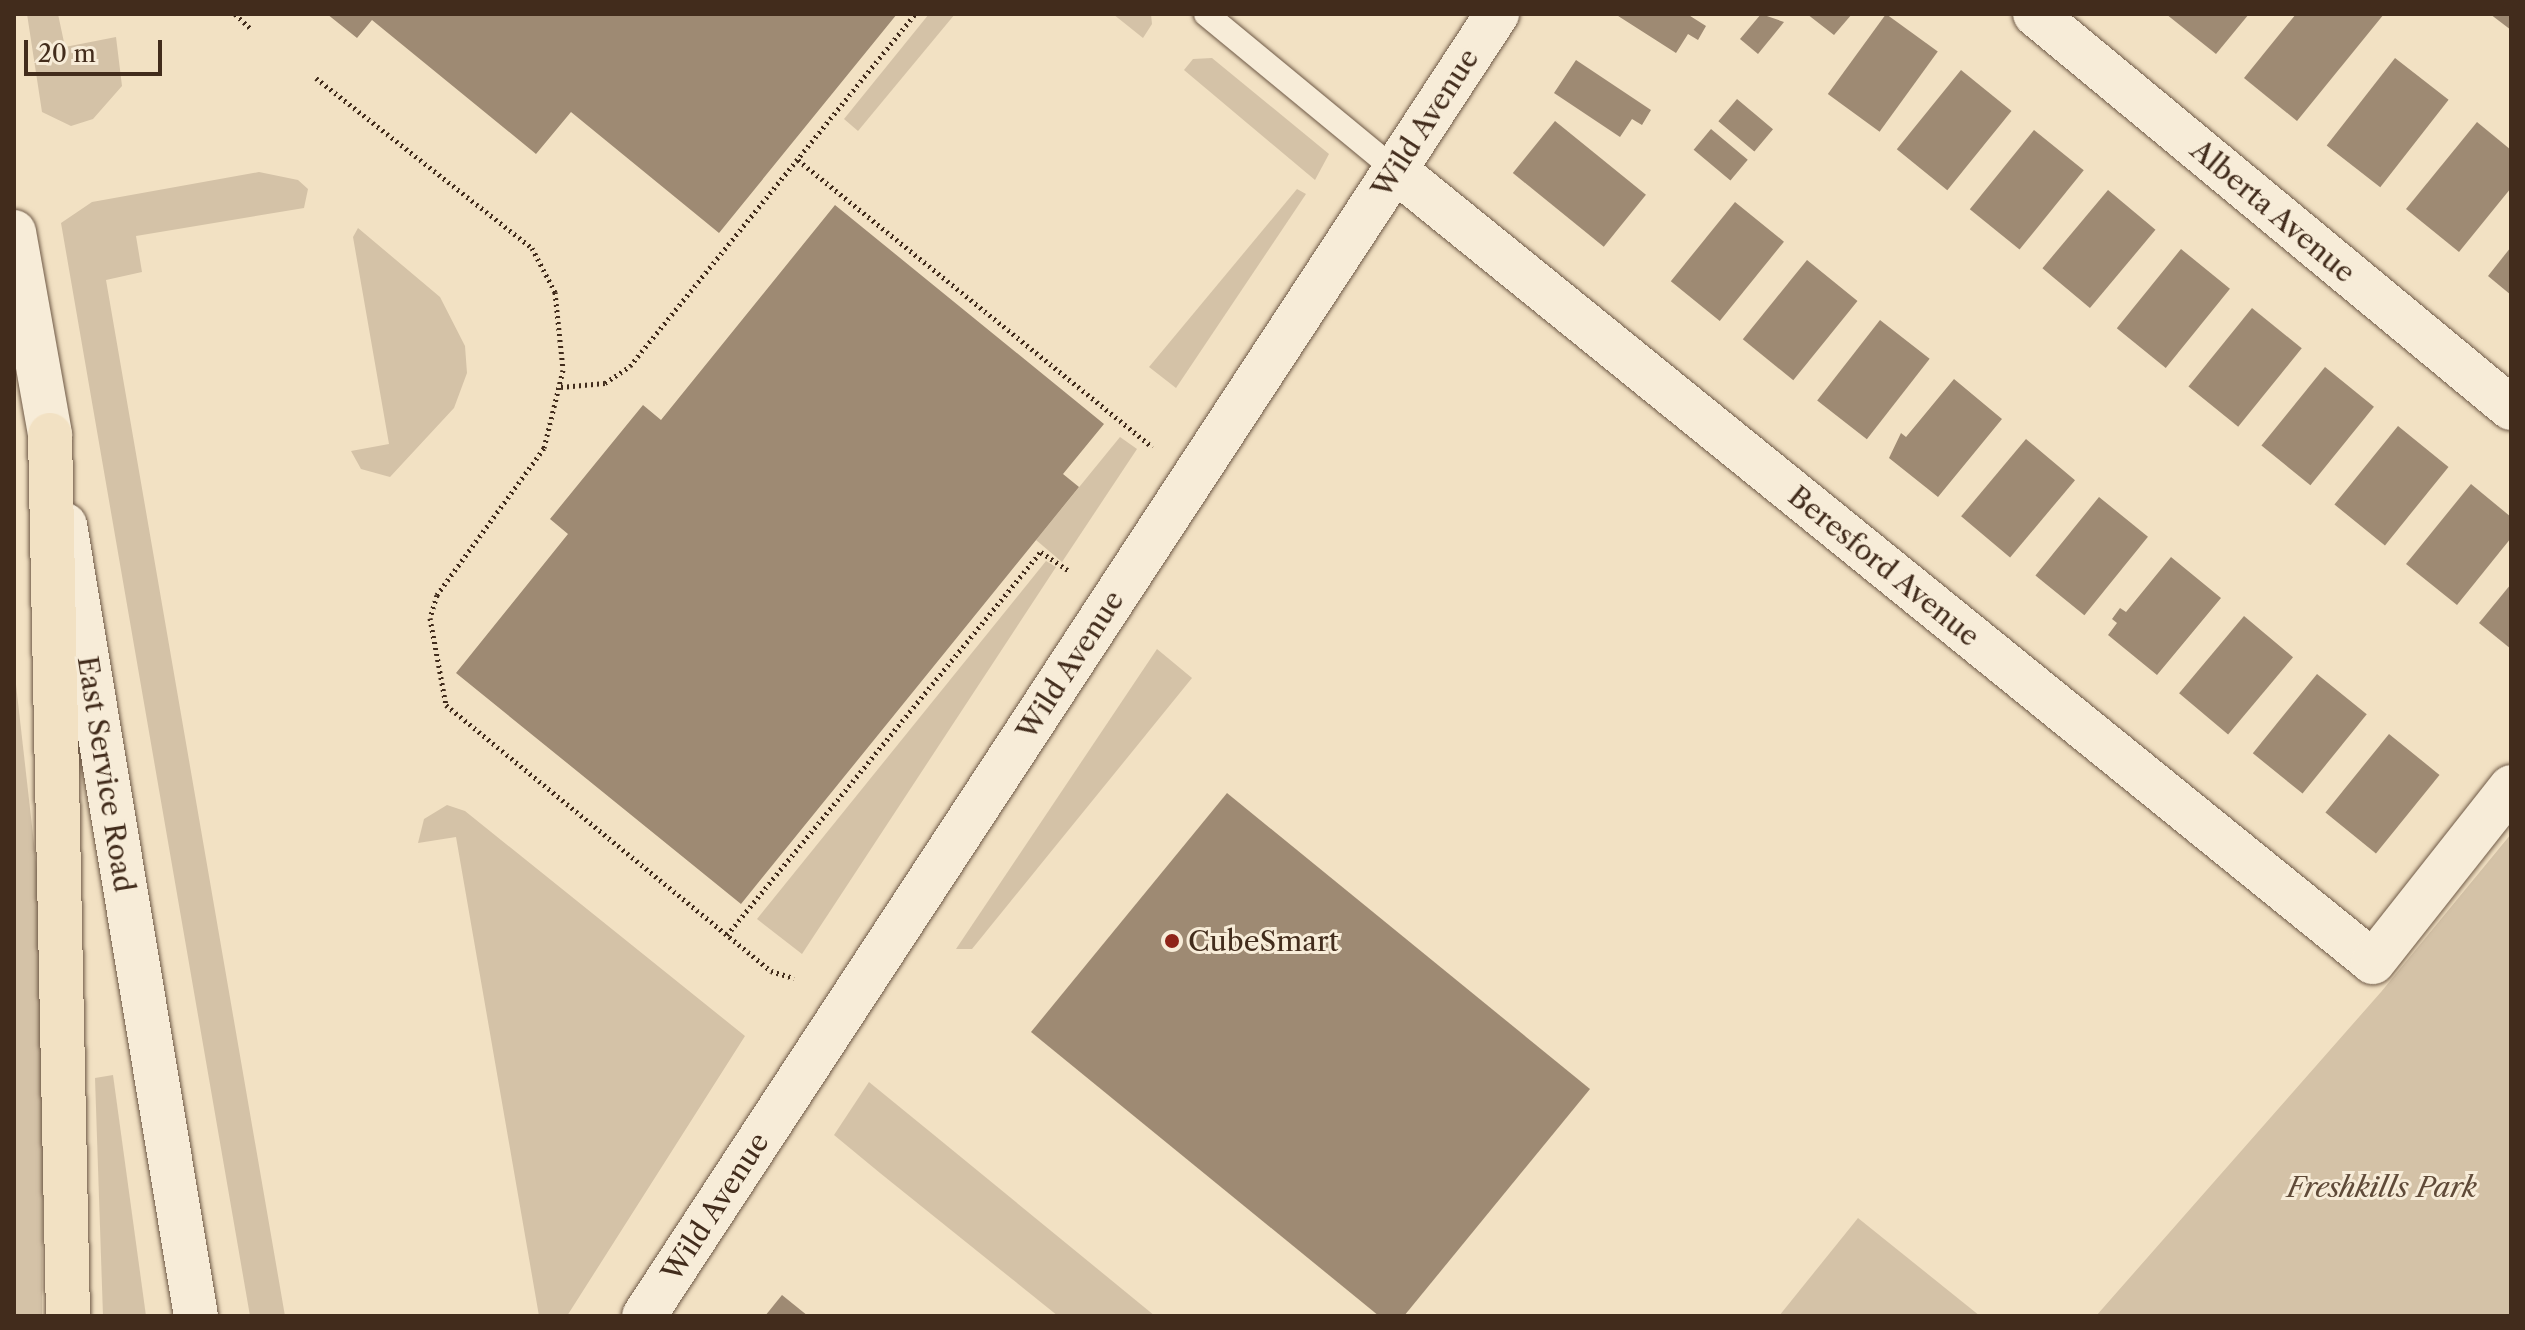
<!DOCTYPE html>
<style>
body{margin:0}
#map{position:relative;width:2525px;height:1330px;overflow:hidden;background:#f2e1c3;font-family:"Libre Caslon Text",serif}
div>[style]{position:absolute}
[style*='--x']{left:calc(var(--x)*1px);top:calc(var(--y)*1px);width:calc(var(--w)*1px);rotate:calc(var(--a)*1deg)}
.green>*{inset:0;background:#d4c2a7}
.building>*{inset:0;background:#9e8a73;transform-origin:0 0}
.path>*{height:5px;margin-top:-2.5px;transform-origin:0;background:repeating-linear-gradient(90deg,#422c1c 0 2px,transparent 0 6px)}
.roads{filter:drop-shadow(0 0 2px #6e5946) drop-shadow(0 0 2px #6e5946)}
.lane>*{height:24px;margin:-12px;padding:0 12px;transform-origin:12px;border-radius:12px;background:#f7ecd8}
.street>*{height:44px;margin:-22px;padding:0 22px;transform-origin:22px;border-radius:22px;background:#f7ecd8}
.secondary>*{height:44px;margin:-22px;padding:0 22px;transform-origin:22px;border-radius:22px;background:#f7ecd8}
.highway>*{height:44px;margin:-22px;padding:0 22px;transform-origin:22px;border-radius:22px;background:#f2e1c3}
.dots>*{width:22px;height:22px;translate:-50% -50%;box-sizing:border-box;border:4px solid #f7ecd8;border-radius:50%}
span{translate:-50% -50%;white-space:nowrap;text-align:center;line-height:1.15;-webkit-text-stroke:6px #f7ecd8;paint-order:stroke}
.street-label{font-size:28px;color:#422c1c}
.poi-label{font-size:28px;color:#422c1c}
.left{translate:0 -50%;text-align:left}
.park-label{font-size:28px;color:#5f4a38;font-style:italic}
.frame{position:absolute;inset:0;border:16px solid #422c1c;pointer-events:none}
.scale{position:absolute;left:24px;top:40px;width:138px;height:36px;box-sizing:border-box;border:4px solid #422c1c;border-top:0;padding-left:10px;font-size:24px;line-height:28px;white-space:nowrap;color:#422c1c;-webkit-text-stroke:6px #f7ecd8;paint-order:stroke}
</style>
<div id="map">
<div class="green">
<div style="clip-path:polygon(27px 14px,58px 14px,65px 47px,116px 37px,122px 86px,93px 119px,71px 126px,42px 112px)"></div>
<div style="clip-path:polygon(929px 14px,955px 14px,858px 131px,844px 119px)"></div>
<div style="clip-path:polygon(1113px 14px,1151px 14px,1152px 24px,1143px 38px)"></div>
<div style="clip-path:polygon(1212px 58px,1329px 154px,1315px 180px,1184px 70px,1193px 59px)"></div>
<div style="clip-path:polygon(259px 172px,298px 180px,308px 189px,304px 208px,136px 236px,142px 272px,106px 280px,285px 1316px,250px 1316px,61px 223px,92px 202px)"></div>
<div style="clip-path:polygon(1297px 189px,1306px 194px,1176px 388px,1149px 367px)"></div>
<div style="clip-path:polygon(358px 228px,440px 297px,465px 346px,467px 373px,454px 408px,390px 477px,361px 469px,351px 451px,389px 444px,353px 237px)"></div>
<div style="clip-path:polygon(1120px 437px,1137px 449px,1062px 562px,1036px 540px)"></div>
<div style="clip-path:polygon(1046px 561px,1056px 567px,802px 954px,757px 919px)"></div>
<div style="clip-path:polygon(1157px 649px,1192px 678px,972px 949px,956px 949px)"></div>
<div style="clip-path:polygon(14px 667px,45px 941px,42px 1316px,14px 1316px)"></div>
<div style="clip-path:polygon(447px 805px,465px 811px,745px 1036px,567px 1316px,539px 1316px,456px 837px,418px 843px,424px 819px)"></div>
<div style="clip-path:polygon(2511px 834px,2511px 1316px,2096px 1316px,2381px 992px)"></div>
<div style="clip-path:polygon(113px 1075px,146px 1316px,103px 1316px,95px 1078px)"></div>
<div style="clip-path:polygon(869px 1082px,934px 1135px,1155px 1316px,1058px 1316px,880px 1173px,834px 1135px)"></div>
<div style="clip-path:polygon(1858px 1218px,1980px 1316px,1779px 1316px)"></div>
</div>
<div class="building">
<div style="clip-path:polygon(327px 14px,897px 14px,719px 233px,571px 112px,536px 154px,372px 20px,357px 38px)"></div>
<div style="clip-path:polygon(1615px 14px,1687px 14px,1706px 26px,1698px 40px,1688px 34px,1676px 53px)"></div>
<div style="clip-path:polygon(1761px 14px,1784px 22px,1758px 54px,1740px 39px)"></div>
<div style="clip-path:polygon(1807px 14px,1852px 14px,1834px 35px)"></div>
<div style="left:1886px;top:14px;width:64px;height:99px;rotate:36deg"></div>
<div style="clip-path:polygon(2166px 14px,2249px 14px,2216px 54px)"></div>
<div style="clip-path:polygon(2296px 14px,2384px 14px,2297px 121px,2244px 78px)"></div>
<div style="clip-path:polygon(2490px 14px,2511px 14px,2511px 30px)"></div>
<div style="left:2395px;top:58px;width:68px;height:111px;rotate:38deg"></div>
<div style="clip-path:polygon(1576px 60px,1651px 110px,1642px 125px,1632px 119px,1620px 137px,1554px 93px)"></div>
<div style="left:1961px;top:70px;width:65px;height:102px;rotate:39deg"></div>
<div style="left:1737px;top:99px;width:47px;height:29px;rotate:40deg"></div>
<div style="left:1555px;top:121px;width:117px;height:67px;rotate:39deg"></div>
<div style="clip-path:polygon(2477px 122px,2511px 150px,2511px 188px,2459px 252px,2406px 209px)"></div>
<div style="left:1711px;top:129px;width:48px;height:27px;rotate:40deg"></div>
<div style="left:2034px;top:130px;width:64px;height:102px;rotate:39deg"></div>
<div style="left:2108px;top:190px;width:62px;height:102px;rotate:40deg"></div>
<div style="left:1735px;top:202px;width:63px;height:102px;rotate:39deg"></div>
<div style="clip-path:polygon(835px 205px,1104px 424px,1063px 474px,1079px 487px,741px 904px,456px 673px,568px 534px,550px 519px,643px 405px,661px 420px)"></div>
<div style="clip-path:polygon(2511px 247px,2511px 295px,2488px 276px)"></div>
<div style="left:2181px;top:249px;width:63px;height:102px;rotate:39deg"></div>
<div style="left:1807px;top:260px;width:65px;height:102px;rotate:39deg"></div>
<div style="left:2252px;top:308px;width:64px;height:101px;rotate:39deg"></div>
<div style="left:1880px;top:320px;width:63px;height:102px;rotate:38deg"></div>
<div style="left:2325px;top:367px;width:63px;height:101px;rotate:39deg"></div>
<div style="clip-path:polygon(1954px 379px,2002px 419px,1938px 497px,1889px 458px,1901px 433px,1906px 437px)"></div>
<div style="left:2398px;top:426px;width:65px;height:101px;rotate:39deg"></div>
<div style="left:2026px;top:439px;width:64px;height:101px;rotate:40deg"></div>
<div style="clip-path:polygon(2471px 484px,2511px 517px,2511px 538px,2457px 605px,2406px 564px)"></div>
<div style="left:2099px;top:497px;width:63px;height:101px;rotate:39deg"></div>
<div style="clip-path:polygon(2171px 557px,2221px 598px,2157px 675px,2108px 635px,2117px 623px,2112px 619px,2120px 608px,2126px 612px)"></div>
<div style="clip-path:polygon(2511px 584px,2511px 649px,2479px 623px)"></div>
<div style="left:2244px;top:616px;width:64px;height:101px;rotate:40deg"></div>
<div style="left:2317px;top:674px;width:64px;height:102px;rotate:39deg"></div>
<div style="left:2389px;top:734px;width:65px;height:101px;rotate:39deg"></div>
<div style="clip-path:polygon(1227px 793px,1590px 1089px,1404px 1316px,1379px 1316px,1031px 1032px)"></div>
<div style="clip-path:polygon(782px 1295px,808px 1316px,765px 1316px)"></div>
</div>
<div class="path">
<div style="--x:235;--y:14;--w:22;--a:43"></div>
<div style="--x:316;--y:78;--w:275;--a:38.2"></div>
<div style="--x:532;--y:248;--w:50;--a:62.4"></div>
<div style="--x:555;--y:292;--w:78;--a:84.1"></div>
<div style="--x:563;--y:370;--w:80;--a:103.7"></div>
<div style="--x:544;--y:448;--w:182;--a:126.1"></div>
<div style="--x:437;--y:595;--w:24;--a:107"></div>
<div style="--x:430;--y:618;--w:88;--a:79.6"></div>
<div style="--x:446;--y:705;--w:420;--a:39.3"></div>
<div style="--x:771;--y:971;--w:24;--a:17"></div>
<div style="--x:798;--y:160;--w:456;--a:39"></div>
<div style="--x:561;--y:387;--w:44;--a:-5.2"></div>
<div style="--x:605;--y:383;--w:30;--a:-34"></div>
<div style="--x:630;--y:366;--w:453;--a:-51"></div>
<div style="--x:727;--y:935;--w:495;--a:-50.7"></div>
<div style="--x:1041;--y:552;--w:34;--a:34"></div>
</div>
<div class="roads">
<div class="lane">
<div style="--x:1206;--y:14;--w:245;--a:39.5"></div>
</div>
<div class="street">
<div style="--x:2035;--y:14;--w:618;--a:39.62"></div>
<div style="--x:1395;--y:170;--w:1258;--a:39"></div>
<div style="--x:2373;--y:962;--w:223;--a:-51.7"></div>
<div style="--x:65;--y:525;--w:802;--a:80.6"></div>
<div style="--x:644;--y:1316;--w:1557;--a:-56.77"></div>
</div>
<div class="secondary">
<div style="--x:14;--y:232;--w:206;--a:79.9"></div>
</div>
<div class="highway">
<div style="--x:50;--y:435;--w:881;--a:88.83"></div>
</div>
</div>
<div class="dots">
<div style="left:1172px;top:941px;background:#8f2418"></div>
</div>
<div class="street-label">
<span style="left:1425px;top:123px;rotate:-57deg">Wild Avenue</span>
<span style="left:2273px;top:211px;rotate:40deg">Alberta Avenue</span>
<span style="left:1884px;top:566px;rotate:39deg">Beresford Avenue</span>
<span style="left:1070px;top:665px;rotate:-57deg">Wild Avenue</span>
<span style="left:106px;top:774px;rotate:81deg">East Service Road</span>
<span style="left:715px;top:1207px;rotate:-57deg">Wild Avenue</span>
</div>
<div class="poi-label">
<span class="left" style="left:1188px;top:941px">CubeSmart</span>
</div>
<div class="park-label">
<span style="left:2382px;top:1187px">Freshkills Park</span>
</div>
<div class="frame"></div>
<div class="scale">20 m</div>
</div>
